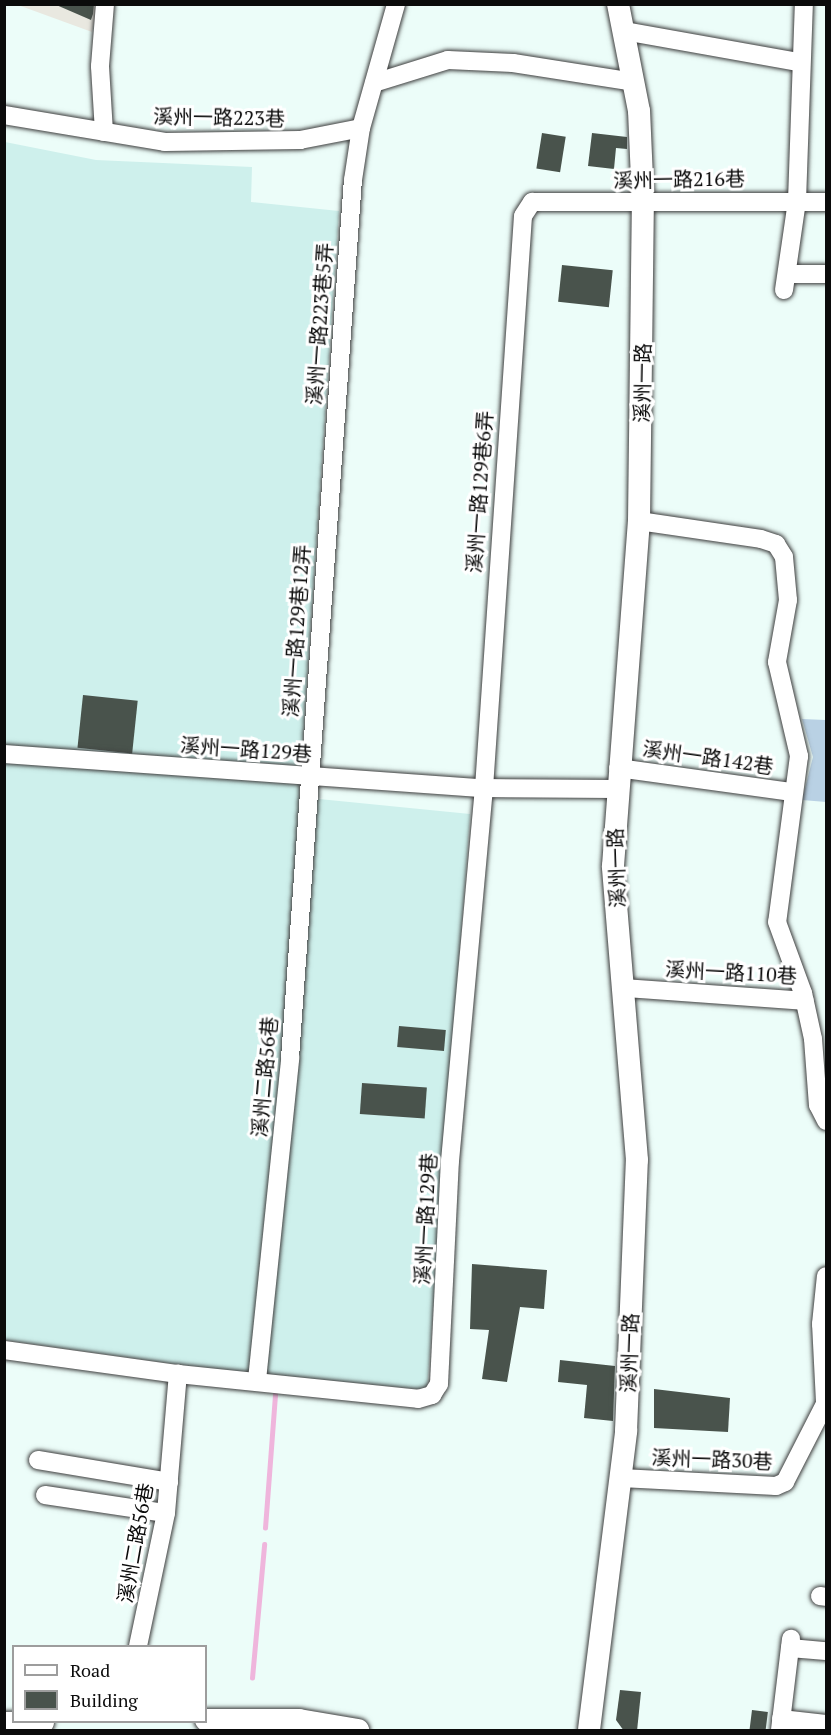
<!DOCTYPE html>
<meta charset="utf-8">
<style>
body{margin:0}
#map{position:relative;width:831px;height:1735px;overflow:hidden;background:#ecfdf9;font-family:"PT Serif","Noto Sans TC",serif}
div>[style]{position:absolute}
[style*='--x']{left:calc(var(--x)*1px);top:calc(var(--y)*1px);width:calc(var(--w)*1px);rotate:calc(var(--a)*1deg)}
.industrial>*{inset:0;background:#e9e8e0}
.farmland>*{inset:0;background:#cef0ec}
.green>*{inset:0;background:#b9d1e4}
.stream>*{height:4.5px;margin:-2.25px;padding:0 2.25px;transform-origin:2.25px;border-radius:2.25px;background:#efb5dc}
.building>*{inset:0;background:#49534c;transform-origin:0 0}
.roads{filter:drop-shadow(0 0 2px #3e3e3e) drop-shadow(0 0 2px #3e3e3e)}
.minor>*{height:18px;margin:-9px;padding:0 9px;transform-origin:9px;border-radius:9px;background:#fff}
.tertiary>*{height:22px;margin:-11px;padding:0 11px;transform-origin:11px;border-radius:11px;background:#fff}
span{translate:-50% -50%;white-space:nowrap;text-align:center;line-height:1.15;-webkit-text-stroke:6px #fff;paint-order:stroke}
.street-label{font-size:20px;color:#0b0b0b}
.frame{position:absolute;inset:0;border:6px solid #0b0b0b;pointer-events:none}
.legend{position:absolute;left:12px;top:1645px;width:195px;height:78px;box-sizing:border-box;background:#fff;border:2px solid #9d9d9d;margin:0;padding:8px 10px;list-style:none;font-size:18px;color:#0b0b0b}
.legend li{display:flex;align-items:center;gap:12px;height:30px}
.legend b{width:30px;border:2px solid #9d9d9d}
</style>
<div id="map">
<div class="industrial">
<div style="clip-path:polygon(18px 5px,98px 5px,92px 32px)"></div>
</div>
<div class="farmland">
<div style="clip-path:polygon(5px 142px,96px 160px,252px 167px,251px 202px,339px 211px,299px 797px,470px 814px,427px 1390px,217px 1370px,5px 1340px)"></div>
</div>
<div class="green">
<div style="clip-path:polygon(802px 719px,826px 720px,826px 802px,802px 800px,813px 757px)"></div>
</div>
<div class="stream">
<div style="--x:265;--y:1528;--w:134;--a:-85.7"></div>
<div style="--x:252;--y:1678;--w:134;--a:-84.8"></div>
</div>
<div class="building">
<div style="clip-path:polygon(54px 4px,94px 4px,93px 14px,91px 20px)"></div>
<div style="left:542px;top:133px;width:24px;height:36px;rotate:9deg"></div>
<div style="clip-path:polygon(592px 133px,627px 137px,627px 149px,616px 148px,614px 169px,588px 166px)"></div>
<div style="left:562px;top:265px;width:51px;height:37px;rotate:6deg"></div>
<div style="left:83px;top:695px;width:55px;height:53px;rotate:6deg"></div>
<div style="left:399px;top:1026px;width:47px;height:21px;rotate:5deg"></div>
<div style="left:362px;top:1083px;width:65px;height:31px;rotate:4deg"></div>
<div style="clip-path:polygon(472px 1264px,547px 1270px,544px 1309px,520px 1307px,507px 1382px,482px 1379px,489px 1330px,470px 1329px)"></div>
<div style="clip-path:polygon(560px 1360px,615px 1366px,613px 1421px,584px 1418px,587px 1385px,558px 1382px)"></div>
<div style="clip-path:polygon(654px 1389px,730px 1398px,728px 1432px,654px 1428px)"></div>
<div style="clip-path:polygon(620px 1690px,641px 1692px,637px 1731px,624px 1731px,616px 1720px)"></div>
<div style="left:752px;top:1710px;width:16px;height:21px;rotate:7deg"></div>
</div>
<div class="roads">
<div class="minor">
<div style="--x:624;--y:31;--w:177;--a:10.1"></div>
<div style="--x:374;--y:83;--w:77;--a:-17.3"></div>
<div style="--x:448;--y:60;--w:65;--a:2.6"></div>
<div style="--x:513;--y:63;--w:122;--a:8.9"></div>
<div style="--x:4;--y:115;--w:163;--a:9.5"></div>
<div style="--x:165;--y:142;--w:135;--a:-0.8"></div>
<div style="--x:300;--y:140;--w:62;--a:-11.1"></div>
<div style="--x:104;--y:132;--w:66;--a:-93.5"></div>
<div style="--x:100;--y:66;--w:62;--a:-85.4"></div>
<div style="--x:787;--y:274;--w:39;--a:0"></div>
<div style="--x:784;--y:290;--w:90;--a:-81.7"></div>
<div style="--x:797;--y:201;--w:197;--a:-88"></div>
<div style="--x:639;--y:521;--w:123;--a:8.4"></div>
<div style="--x:761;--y:539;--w:16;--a:18"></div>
<div style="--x:776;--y:544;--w:15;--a:58"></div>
<div style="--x:784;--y:557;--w:43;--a:84.7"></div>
<div style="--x:788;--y:600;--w:63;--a:100.1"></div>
<div style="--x:777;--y:662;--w:97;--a:76.8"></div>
<div style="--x:799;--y:756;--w:167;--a:97.5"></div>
<div style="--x:777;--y:922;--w:76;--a:69.9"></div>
<div style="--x:803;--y:993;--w:47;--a:77.7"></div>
<div style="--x:813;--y:1039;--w:66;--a:85.7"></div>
<div style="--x:818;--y:1105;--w:18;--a:63"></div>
<div style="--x:4;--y:754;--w:481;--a:4.1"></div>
<div style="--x:484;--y:788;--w:132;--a:0.4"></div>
<div style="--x:618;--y:768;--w:176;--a:7.9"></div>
<div style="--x:625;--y:988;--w:180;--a:4.1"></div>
<div style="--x:4;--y:1350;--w:176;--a:7.9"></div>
<div style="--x:178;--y:1374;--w:241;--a:5.9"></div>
<div style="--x:418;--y:1399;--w:15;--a:-16"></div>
<div style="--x:432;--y:1395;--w:13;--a:-58"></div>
<div style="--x:439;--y:1384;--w:223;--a:-87.2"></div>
<div style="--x:450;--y:1161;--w:375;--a:-84.8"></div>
<div style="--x:484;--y:788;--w:573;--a:-86.1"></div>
<div style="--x:523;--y:216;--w:17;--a:-57"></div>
<div style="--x:532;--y:202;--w:294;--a:0"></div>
<div style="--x:257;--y:1380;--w:324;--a:-84.1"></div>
<div style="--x:290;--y:1058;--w:880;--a:-85.9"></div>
<div style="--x:353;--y:180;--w:53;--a:-81.3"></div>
<div style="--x:361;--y:128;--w:129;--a:-74.2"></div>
<div style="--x:825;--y:1402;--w:78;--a:-92.9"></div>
<div style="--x:821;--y:1324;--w:48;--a:-84.1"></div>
<div style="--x:38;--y:1460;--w:133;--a:9.5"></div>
<div style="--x:621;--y:1478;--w:155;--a:3"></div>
<div style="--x:776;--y:1486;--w:10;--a:-24"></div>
<div style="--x:785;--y:1482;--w:90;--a:-62.9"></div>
<div style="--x:45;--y:1495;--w:122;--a:8.5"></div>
<div style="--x:820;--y:1596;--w:6;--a:9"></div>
<div style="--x:138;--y:1646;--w:136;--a:-78.1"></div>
<div style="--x:166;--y:1513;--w:140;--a:-85.1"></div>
<div style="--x:790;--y:1648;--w:36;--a:5"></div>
<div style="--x:781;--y:1719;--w:45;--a:6.3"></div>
<div style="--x:780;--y:1730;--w:92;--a:-83.1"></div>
</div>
<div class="tertiary">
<div style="--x:206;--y:1720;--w:93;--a:0"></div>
<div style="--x:299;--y:1720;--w:60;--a:9.6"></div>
<div style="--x:4;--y:1723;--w:39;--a:-1"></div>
<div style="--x:589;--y:1730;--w:301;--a:-82.9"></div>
<div style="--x:626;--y:1431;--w:271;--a:-87.7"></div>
<div style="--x:637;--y:1160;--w:295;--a:-94.7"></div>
<div style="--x:613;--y:866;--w:346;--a:-85.7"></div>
<div style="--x:639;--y:521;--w:319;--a:-89.3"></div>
<div style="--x:643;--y:202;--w:91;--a:-92.5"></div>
<div style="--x:639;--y:111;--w:109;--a:-101.1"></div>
</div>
</div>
<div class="street-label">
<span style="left:219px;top:117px;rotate:1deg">溪州一路223巷</span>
<span style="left:679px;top:179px;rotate:-1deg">溪州一路216巷</span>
<span style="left:319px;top:324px;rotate:-86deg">溪州一路223巷5弄</span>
<span style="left:642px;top:383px;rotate:-89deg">溪州一路</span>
<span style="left:479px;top:492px;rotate:-86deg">溪州一路129巷6弄</span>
<span style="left:296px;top:631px;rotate:-86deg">溪州一路129巷12弄</span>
<span style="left:246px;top:749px;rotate:4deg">溪州一路129巷</span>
<span style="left:708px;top:757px;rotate:8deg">溪州一路142巷</span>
<span style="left:616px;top:868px;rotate:-92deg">溪州一路</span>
<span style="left:731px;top:972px;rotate:3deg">溪州一路110巷</span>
<span style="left:264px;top:1077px;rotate:-85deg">溪州二路56巷</span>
<span style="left:425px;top:1219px;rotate:-87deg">溪州一路129巷</span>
<span style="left:629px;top:1353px;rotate:-88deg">溪州一路</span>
<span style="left:712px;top:1459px;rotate:2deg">溪州一路30巷</span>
<span style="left:135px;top:1543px;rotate:-80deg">溪州二路56巷</span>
</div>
<div class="frame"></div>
<ul class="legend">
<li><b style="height:8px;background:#fff"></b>Road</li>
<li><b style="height:16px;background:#49534c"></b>Building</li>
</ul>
</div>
